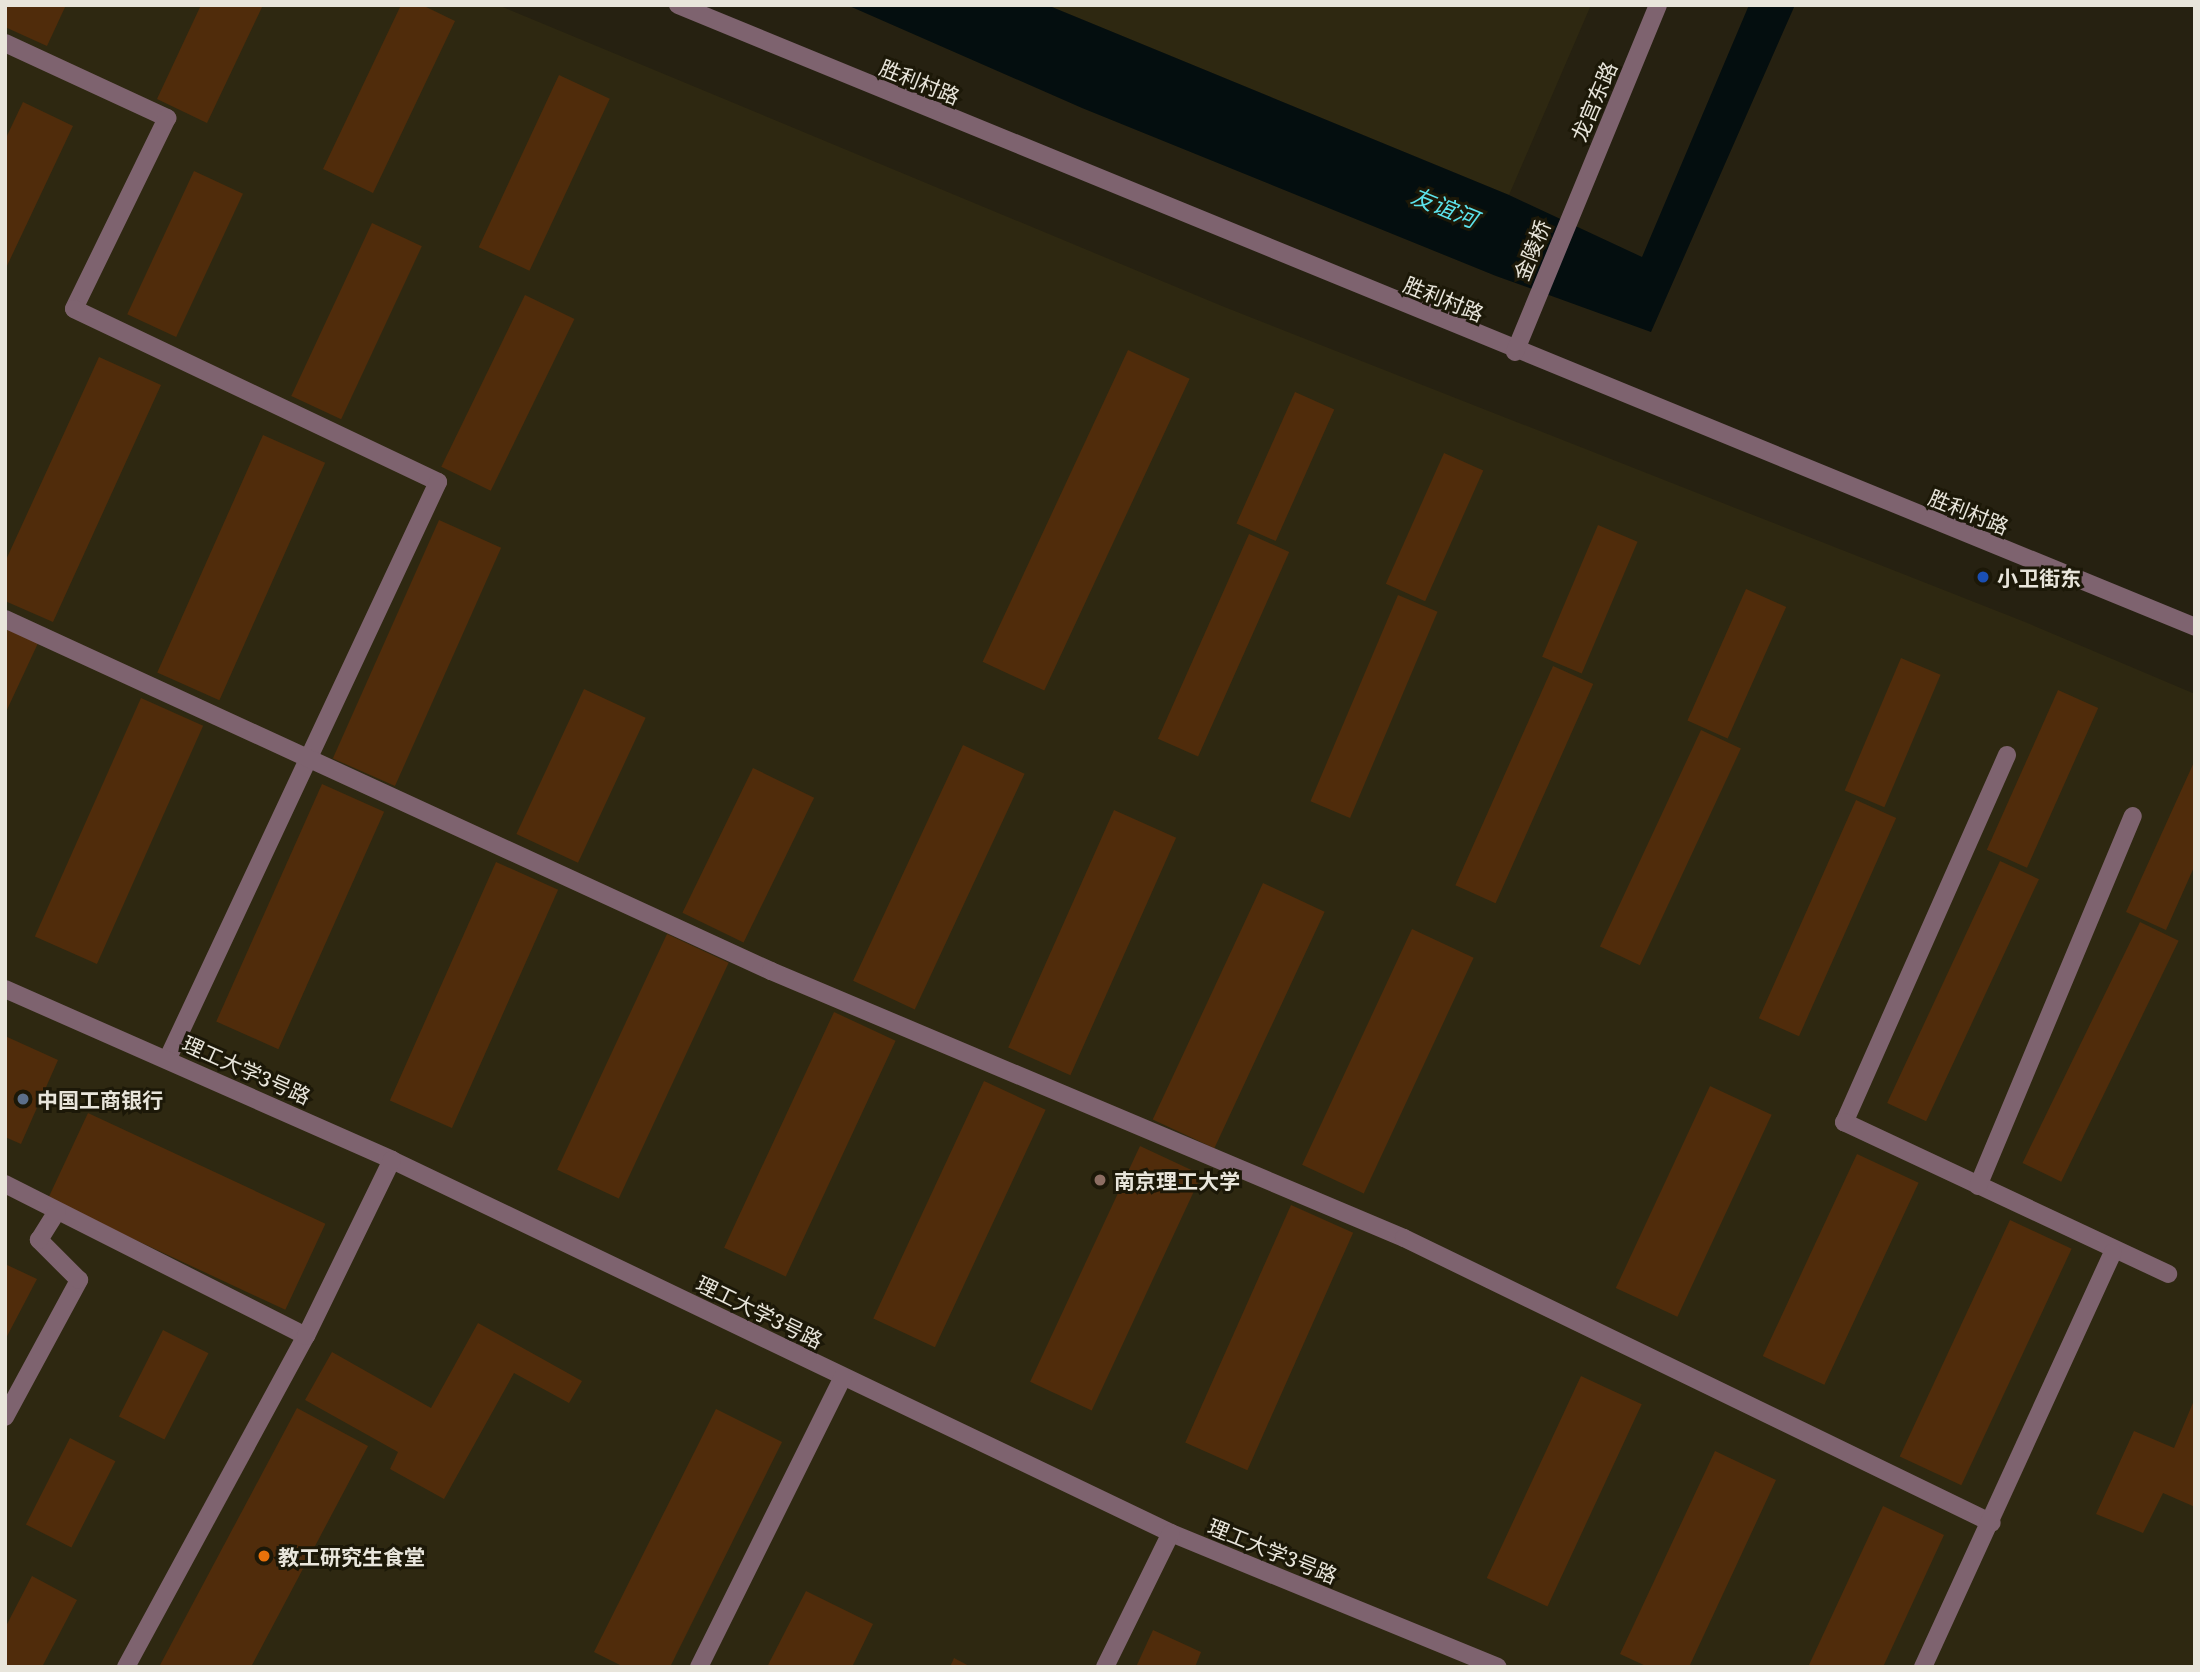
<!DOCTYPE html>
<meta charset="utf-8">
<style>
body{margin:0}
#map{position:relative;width:2200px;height:1672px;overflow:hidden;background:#262111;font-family:Literata,"Noto Sans SC",serif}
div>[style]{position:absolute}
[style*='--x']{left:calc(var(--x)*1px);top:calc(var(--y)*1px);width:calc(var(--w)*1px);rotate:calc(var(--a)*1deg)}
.built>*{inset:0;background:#2e2811}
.water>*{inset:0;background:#040e0f}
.building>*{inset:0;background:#502c0b;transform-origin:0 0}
.minor>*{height:18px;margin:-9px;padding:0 9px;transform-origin:9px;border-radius:9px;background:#7e636f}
.dots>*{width:19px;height:19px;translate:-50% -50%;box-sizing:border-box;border:4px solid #1c1808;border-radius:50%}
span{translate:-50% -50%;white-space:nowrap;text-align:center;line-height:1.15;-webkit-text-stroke:6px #1c1808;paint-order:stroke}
.street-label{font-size:21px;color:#e8e5db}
.poi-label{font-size:21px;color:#e8e5db;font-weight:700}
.left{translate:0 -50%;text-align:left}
.water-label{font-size:23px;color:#5ce2eb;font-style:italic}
.frame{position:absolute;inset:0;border:7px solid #e8e5db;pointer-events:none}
</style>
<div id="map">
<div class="built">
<div style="clip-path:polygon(5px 5px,498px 5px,1222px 306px,2025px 622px,2195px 694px,2195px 1667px,5px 1667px)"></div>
<div style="clip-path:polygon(1047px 5px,1591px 5px,1509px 195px)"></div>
</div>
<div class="water">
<div style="clip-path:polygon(847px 5px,1047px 5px,1509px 195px,1642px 257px,1749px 5px,1795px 5px,1651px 332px,1496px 276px,1082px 108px)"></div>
</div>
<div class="building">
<div style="clip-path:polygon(5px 5px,66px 5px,47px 46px,5px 27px)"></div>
<div style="clip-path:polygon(201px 5px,263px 5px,207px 123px,157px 99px)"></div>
<div style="clip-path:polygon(401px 5px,422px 5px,455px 21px,373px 193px,323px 169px)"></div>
<div style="left:559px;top:75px;width:56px;height:190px;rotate:25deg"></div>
<div style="clip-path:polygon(23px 102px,73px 126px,5px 270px,5px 140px)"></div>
<div style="left:194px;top:171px;width:54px;height:158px;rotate:25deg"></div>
<div style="left:372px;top:223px;width:55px;height:191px;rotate:25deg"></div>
<div style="left:525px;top:295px;width:55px;height:191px;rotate:26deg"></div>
<div style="left:1128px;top:350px;width:68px;height:344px;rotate:25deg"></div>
<div style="clip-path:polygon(99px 357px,161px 385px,53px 622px,5px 601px,5px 562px)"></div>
<div style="left:1295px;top:392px;width:43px;height:144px;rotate:24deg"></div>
<div style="left:263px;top:435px;width:68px;height:260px;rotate:24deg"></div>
<div style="left:1444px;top:453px;width:43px;height:143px;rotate:24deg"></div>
<div style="left:439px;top:520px;width:68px;height:261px;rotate:24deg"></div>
<div style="left:1598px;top:525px;width:43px;height:143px;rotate:23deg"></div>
<div style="left:1249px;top:534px;width:44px;height:224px;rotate:24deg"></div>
<div style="left:1746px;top:589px;width:44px;height:144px;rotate:24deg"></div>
<div style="left:1398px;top:595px;width:43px;height:224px;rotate:23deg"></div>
<div style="clip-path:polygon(5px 626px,39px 641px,5px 714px)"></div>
<div style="left:1901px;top:658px;width:43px;height:144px;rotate:23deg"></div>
<div style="left:1553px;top:666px;width:44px;height:240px;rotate:24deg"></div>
<div style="left:584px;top:689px;width:68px;height:160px;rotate:25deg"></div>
<div style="left:2058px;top:690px;width:44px;height:175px;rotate:24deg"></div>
<div style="left:141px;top:698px;width:68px;height:261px;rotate:24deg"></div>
<div style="left:1701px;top:730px;width:44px;height:239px;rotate:25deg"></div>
<div style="left:963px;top:745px;width:68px;height:260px;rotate:25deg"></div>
<div style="clip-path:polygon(2195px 760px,2195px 865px,2166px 930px,2126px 912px)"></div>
<div style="left:753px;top:768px;width:68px;height:161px;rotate:26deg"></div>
<div style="left:322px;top:784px;width:68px;height:260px;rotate:24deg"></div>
<div style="left:1856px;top:800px;width:44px;height:239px;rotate:24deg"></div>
<div style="left:1114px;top:810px;width:68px;height:260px;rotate:24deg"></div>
<div style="left:2000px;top:861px;width:43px;height:267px;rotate:25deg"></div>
<div style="left:496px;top:862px;width:68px;height:261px;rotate:24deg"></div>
<div style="left:1263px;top:883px;width:68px;height:261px;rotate:25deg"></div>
<div style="left:2140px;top:922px;width:43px;height:268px;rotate:26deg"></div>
<div style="left:1412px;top:929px;width:68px;height:260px;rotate:25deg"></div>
<div style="left:667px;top:934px;width:68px;height:260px;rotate:25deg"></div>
<div style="left:834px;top:1012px;width:68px;height:260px;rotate:25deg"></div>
<div style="clip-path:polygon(5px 1036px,58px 1060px,21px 1144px,5px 1137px)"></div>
<div style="left:984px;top:1081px;width:68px;height:262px;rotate:25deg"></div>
<div style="left:1710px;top:1086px;width:68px;height:223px;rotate:25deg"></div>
<div style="left:88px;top:1113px;width:262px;height:95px;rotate:25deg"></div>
<div style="left:1140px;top:1146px;width:68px;height:260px;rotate:25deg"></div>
<div style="left:1857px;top:1154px;width:68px;height:223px;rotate:25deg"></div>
<div style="left:1291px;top:1205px;width:68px;height:260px;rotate:24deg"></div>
<div style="left:2010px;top:1220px;width:68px;height:261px;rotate:25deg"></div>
<div style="clip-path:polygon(5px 1264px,37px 1279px,5px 1340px)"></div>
<div style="clip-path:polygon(478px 1323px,582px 1381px,569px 1403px,514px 1373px,444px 1499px,390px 1469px,398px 1452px,305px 1400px,332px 1352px,431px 1408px)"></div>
<div style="left:163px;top:1330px;width:51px;height:97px;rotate:27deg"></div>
<div style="left:1581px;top:1376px;width:67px;height:223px;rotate:25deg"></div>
<div style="clip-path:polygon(2195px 1398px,2195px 1507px,2163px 1493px,2143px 1533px,2096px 1514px,2134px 1431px,2174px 1448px)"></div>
<div style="clip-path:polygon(297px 1408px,368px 1446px,251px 1667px,159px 1667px)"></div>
<div style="clip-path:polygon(716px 1409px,782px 1442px,670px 1667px,624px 1667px,594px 1652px)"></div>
<div style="left:70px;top:1438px;width:51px;height:97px;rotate:27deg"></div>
<div style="clip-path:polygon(1715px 1451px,1776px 1480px,1689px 1667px,1648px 1667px,1620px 1654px)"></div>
<div style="clip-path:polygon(1883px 1506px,1944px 1535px,1883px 1667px,1808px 1667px)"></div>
<div style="clip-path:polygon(32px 1576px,77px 1600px,42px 1667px,5px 1667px,5px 1628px)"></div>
<div style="clip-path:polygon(806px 1591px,873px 1624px,852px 1667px,767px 1667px)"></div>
<div style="clip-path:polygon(1153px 1630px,1201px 1652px,1195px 1667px,1136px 1667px)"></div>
<div style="clip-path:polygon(954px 1658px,971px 1667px,950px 1667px)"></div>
</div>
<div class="minor">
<div style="--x:678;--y:5;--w:1640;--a:22.29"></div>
<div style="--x:5;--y:43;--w:179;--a:24.8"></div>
<div style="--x:167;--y:118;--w:212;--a:116"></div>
<div style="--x:74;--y:309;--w:403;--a:25.4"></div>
<div style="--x:438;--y:482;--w:636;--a:115.11"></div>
<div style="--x:1515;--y:352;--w:375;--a:-67.6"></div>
<div style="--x:5;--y:619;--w:843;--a:24.68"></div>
<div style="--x:771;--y:971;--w:687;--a:22.87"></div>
<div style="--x:1404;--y:1238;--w:653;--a:25.86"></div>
<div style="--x:2007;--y:755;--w:402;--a:113.9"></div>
<div style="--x:1844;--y:1122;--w:358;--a:25.1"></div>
<div style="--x:5;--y:989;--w:423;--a:23.8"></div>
<div style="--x:392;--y:1160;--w:864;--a:25.59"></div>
<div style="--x:1171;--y:1533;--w:353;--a:22.3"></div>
<div style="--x:5;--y:1184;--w:337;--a:26.8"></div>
<div style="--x:1978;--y:1186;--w:401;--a:-67.3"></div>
<div style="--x:5;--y:1417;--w:156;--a:-61.6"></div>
<div style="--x:79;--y:1280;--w:57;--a:-135"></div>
<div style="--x:39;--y:1240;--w:34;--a:-58"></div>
<div style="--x:126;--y:1667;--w:377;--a:-61.5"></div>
<div style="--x:306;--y:1336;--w:196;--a:-64"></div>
<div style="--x:699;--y:1667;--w:324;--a:-63.6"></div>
<div style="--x:1105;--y:1667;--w:149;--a:-63.8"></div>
<div style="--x:1923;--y:1667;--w:456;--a:-65.4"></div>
</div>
<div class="dots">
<div style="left:1983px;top:577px;background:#1a4fb4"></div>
<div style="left:23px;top:1099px;background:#5c6f8a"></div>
<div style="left:1100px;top:1180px;background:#8d6e63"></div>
<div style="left:264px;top:1556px;background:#e8710a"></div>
</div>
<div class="street-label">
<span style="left:920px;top:81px;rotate:22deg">胜利村路</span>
<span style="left:1593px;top:101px;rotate:-67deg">龙宫东路</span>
<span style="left:1531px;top:250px;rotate:-68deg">金陵桥</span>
<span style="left:1444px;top:298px;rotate:22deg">胜利村路</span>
<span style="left:1969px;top:511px;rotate:22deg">胜利村路</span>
<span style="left:247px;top:1069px;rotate:24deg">理工大学3号路</span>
<span style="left:760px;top:1311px;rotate:26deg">理工大学3号路</span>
<span style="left:1273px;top:1550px;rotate:22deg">理工大学3号路</span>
</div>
<div class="poi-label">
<span class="left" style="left:1997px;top:577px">小卫街东</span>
<span class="left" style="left:37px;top:1099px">中国工商银行</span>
<span class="left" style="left:1114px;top:1180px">南京理工大学</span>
<span class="left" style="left:278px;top:1556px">教工研究生食堂</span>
</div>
<div class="water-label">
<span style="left:1445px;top:206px;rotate:22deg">友谊河</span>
</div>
<div class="frame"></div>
</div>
